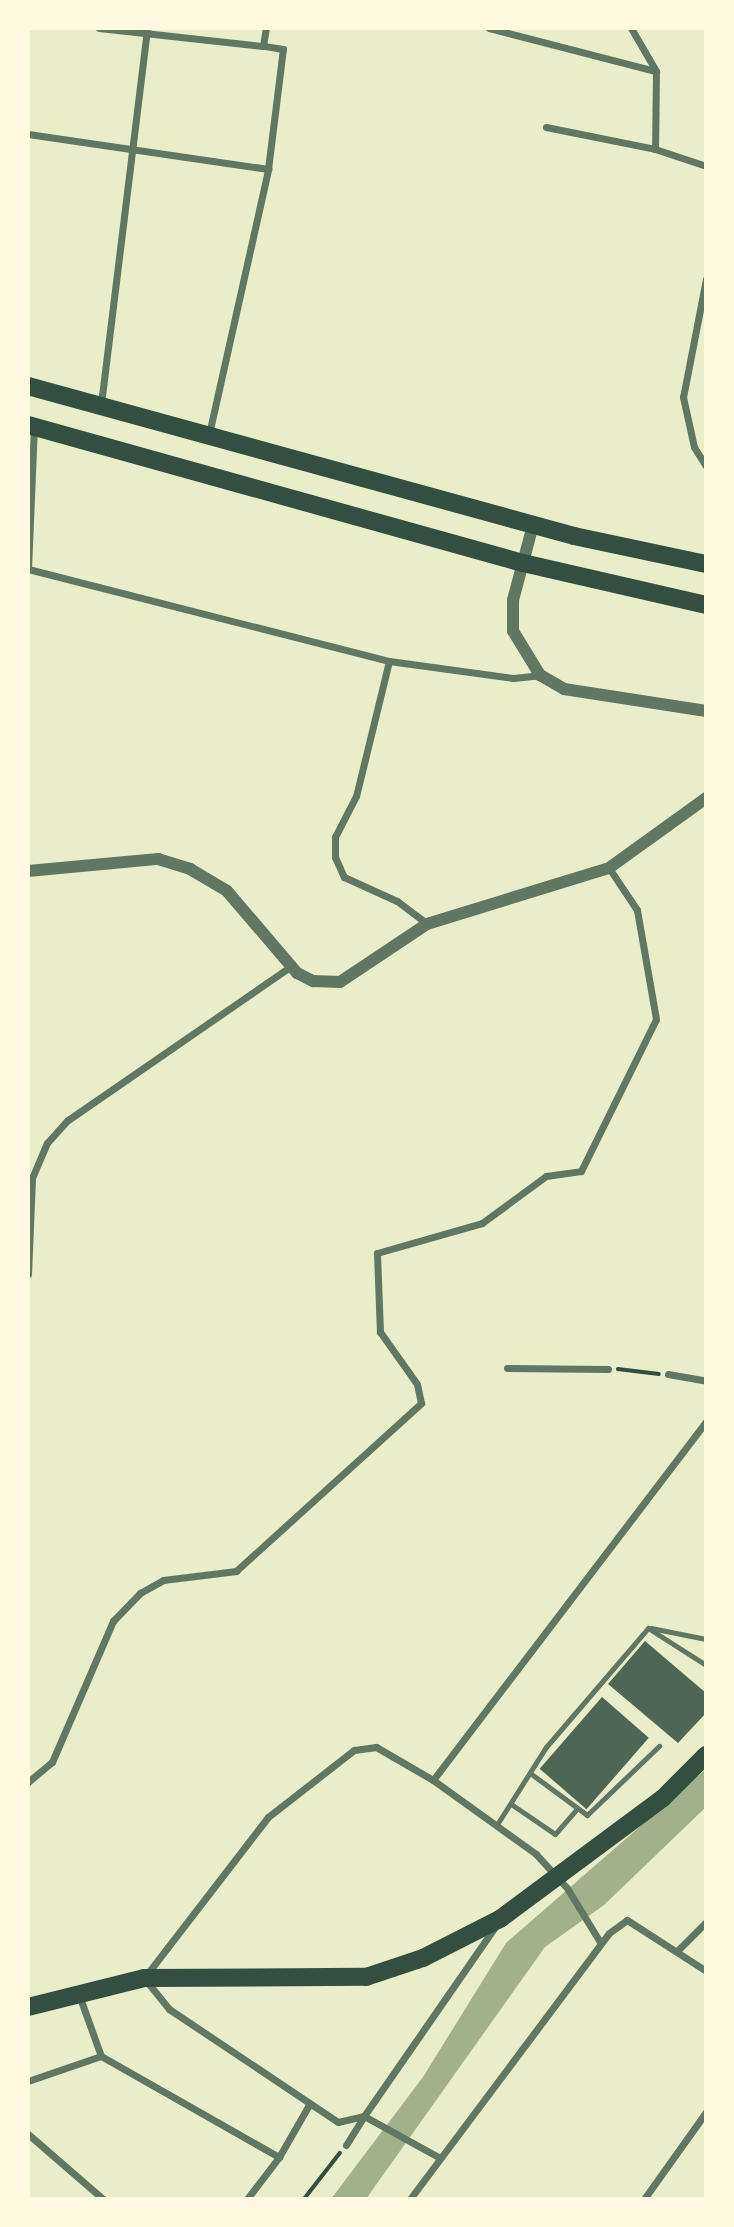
<!DOCTYPE html>
<style>
body{margin:0}
#map{position:relative;width:734px;height:2227px;overflow:hidden;background:#e9edc9;font-family:"Fira Sans Condensed",sans-serif}
div>[style]{position:absolute}
[style*='--x']{left:calc(var(--x)*1px);top:calc(var(--y)*1px);width:calc(var(--w)*1px);rotate:calc(var(--a)*1deg)}
.water>*{inset:0;background:#a3b18a}
.building>*{inset:0;background:#4f6655;transform-origin:0 0}
.path>*{height:3.5px;margin:-1.75px;padding:0 1.75px;transform-origin:1.75px;border-radius:1.75px;background:#344e41}
.service>*{height:5px;margin:-2.5px;padding:0 2.5px;transform-origin:2.5px;border-radius:2.5px;background:#617663}
.minor>*{height:7px;margin:-3.5px;padding:0 3.5px;transform-origin:3.5px;border-radius:3.5px;background:#617663}
.tertiary>*{height:12px;margin:-6px;padding:0 6px;transform-origin:6px;border-radius:6px;background:#617663}
.primary>*{height:18px;margin:-9px;padding:0 9px;transform-origin:9px;border-radius:9px;background:#344e41}
span{translate:-50% -50%;white-space:nowrap;text-align:center;line-height:1.15;-webkit-text-stroke:5px #fefae0;paint-order:stroke}
.frame{position:absolute;inset:0;border:30px solid #fefae0;pointer-events:none}
</style>
<div id="map">
<div class="water">
<div style="clip-path:polygon(706px 1769px,706px 1807px,604px 1905px,545px 1947px,366px 2199px,331px 2199px,423px 2077px,506px 1943px)"></div>
</div>
<div class="building">
<div style="clip-path:polygon(645px 1641px,706px 1693px,706px 1713px,678px 1743px,608px 1684px)"></div>
<div style="left:602px;top:1697px;width:62px;height:95px;rotate:41deg"></div>
</div>
<div class="path">
<div style="--x:618;--y:1369;--w:41;--a:7"></div>
<div style="--x:304;--y:2199;--w:58;--a:-52"></div>
</div>
<div class="service">
<div style="--x:651;--y:1628;--w:56;--a:11.3"></div>
<div style="--x:530;--y:1773;--w:71;--a:36.4"></div>
<div style="--x:587;--y:1815;--w:100;--a:-43.8"></div>
<div style="--x:511;--y:1804;--w:53;--a:34.3"></div>
<div style="--x:555;--y:1834;--w:33;--a:-49"></div>
<div style="--x:496;--y:1826;--w:93;--a:-57.7"></div>
<div style="--x:546;--y:1747;--w:157;--a:-49.4"></div>
<div style="--x:648;--y:1628;--w:69;--a:32.5"></div>
</div>
<div class="minor">
<div style="--x:99;--y:28;--w:165;--a:6.3"></div>
<div style="--x:489;--y:28;--w:171;--a:14.5"></div>
<div style="--x:631;--y:28;--w:50;--a:59.8"></div>
<div style="--x:656;--y:71;--w:78;--a:90.7"></div>
<div style="--x:655;--y:149;--w:54;--a:18.4"></div>
<div style="--x:546;--y:127;--w:111;--a:11.4"></div>
<div style="--x:28;--y:134;--w:243;--a:8.3"></div>
<div style="--x:706;--y:279;--w:120;--a:101"></div>
<div style="--x:683;--y:397;--w:51;--a:77.6"></div>
<div style="--x:694;--y:447;--w:22;--a:58"></div>
<div style="--x:101;--y:404;--w:379;--a:-83"></div>
<div style="--x:209;--y:434;--w:271;--a:-77.4"></div>
<div style="--x:268;--y:169;--w:121;--a:-82.9"></div>
<div style="--x:283;--y:49;--w:20;--a:-171"></div>
<div style="--x:263;--y:46;--w:18;--a:-81"></div>
<div style="--x:28;--y:569;--w:373;--a:14.3"></div>
<div style="--x:389;--y:661;--w:125;--a:7.8"></div>
<div style="--x:513;--y:678;--w:27;--a:-6"></div>
<div style="--x:28;--y:569;--w:142;--a:-87.6"></div>
<div style="--x:389;--y:661;--w:139;--a:103.7"></div>
<div style="--x:356;--y:796;--w:46;--a:117.1"></div>
<div style="--x:335;--y:837;--w:20;--a:90"></div>
<div style="--x:335;--y:857;--w:22;--a:66"></div>
<div style="--x:344;--y:877;--w:58;--a:24.4"></div>
<div style="--x:397;--y:901;--w:38;--a:37"></div>
<div style="--x:28;--y:1274;--w:96;--a:-87.6"></div>
<div style="--x:32;--y:1178;--w:38;--a:-67"></div>
<div style="--x:47;--y:1143;--w:31;--a:-48"></div>
<div style="--x:68;--y:1120;--w:271;--a:-34.6"></div>
<div style="--x:507;--y:1368;--w:101;--a:0.6"></div>
<div style="--x:668;--y:1374;--w:39;--a:10"></div>
<div style="--x:433;--y:1780;--w:66;--a:-149.9"></div>
<div style="--x:376;--y:1747;--w:22;--a:172"></div>
<div style="--x:354;--y:1750;--w:109;--a:142.1"></div>
<div style="--x:268;--y:1817;--w:203;--a:127.6"></div>
<div style="--x:144;--y:1978;--w:40;--a:51"></div>
<div style="--x:169;--y:2009;--w:203;--a:33.8"></div>
<div style="--x:338;--y:2122;--w:27;--a:-13"></div>
<div style="--x:364;--y:2116;--w:229;--a:-55.3"></div>
<div style="--x:28;--y:1782;--w:31;--a:-40"></div>
<div style="--x:52;--y:1762;--w:154;--a:-66.6"></div>
<div style="--x:113;--y:1621;--w:39;--a:-46"></div>
<div style="--x:140;--y:1593;--w:26;--a:-29"></div>
<div style="--x:163;--y:1580;--w:74;--a:-7"></div>
<div style="--x:236;--y:1571;--w:250;--a:-42.2"></div>
<div style="--x:421;--y:1403;--w:19;--a:-102"></div>
<div style="--x:417;--y:1384;--w:64;--a:-125.4"></div>
<div style="--x:380;--y:1332;--w:79;--a:-92.2"></div>
<div style="--x:377;--y:1253;--w:109;--a:-15.9"></div>
<div style="--x:482;--y:1223;--w:79;--a:-36.3"></div>
<div style="--x:546;--y:1176;--w:35;--a:-8"></div>
<div style="--x:581;--y:1171;--w:169;--a:-63.7"></div>
<div style="--x:656;--y:1019;--w:111;--a:-99.9"></div>
<div style="--x:637;--y:910;--w:50;--a:-123.7"></div>
<div style="--x:600;--y:1942;--w:63;--a:-121.4"></div>
<div style="--x:567;--y:1888;--w:46;--a:-132.4"></div>
<div style="--x:536;--y:1854;--w:127;--a:-144.3"></div>
<div style="--x:433;--y:1780;--w:451;--a:-52.7"></div>
<div style="--x:678;--y:1950;--w:40;--a:-45"></div>
<div style="--x:79;--y:1995;--w:65;--a:70.2"></div>
<div style="--x:101;--y:2056;--w:205;--a:29.6"></div>
<div style="--x:279;--y:2157;--w:53;--a:127.3"></div>
<div style="--x:28;--y:2081;--w:77;--a:-18.9"></div>
<div style="--x:28;--y:2134;--w:99;--a:40.9"></div>
<div style="--x:346;--y:2145;--w:34;--a:-58"></div>
<div style="--x:364;--y:2116;--w:87;--a:28.9"></div>
<div style="--x:279;--y:2157;--w:62;--a:-60.1"></div>
<div style="--x:410;--y:2199;--w:332;--a:-53.2"></div>
<div style="--x:609;--y:1933;--w:22;--a:-36"></div>
<div style="--x:627;--y:1920;--w:94;--a:32.8"></div>
<div style="--x:644;--y:2199;--w:107;--a:-54.5"></div>
</div>
<div class="tertiary">
<div style="--x:533;--y:525;--w:78;--a:104.9"></div>
<div style="--x:513;--y:600;--w:31;--a:90"></div>
<div style="--x:513;--y:631;--w:52;--a:58.5"></div>
<div style="--x:540;--y:675;--w:28;--a:30"></div>
<div style="--x:564;--y:689;--w:144;--a:8.8"></div>
<div style="--x:28;--y:871;--w:131;--a:-5.3"></div>
<div style="--x:158;--y:859;--w:34;--a:17"></div>
<div style="--x:190;--y:869;--w:43;--a:30.7"></div>
<div style="--x:227;--y:891;--w:108;--a:49.5"></div>
<div style="--x:297;--y:973;--w:18;--a:27"></div>
<div style="--x:313;--y:981;--w:27;--a:2"></div>
<div style="--x:340;--y:982;--w:105;--a:-33.7"></div>
<div style="--x:427;--y:924;--w:190;--a:-17.1"></div>
<div style="--x:609;--y:868;--w:120;--a:-35.8"></div>
</div>
<div class="primary">
<div style="--x:28;--y:386;--w:566;--a:15.36"></div>
<div style="--x:574;--y:536;--w:135;--a:12"></div>
<div style="--x:28;--y:425;--w:514;--a:15.58"></div>
<div style="--x:523;--y:563;--w:188;--a:12.9"></div>
<div style="--x:28;--y:2007;--w:120;--a:-14"></div>
<div style="--x:144;--y:1978;--w:222;--a:-0.3"></div>
<div style="--x:366;--y:1977;--w:60;--a:-18.4"></div>
<div style="--x:423;--y:1958;--w:86;--a:-26.9"></div>
<div style="--x:500;--y:1919;--w:203;--a:-36.6"></div>
<div style="--x:663;--y:1798;--w:61;--a:-45"></div>
</div>
<div class="frame"></div>
</div>
